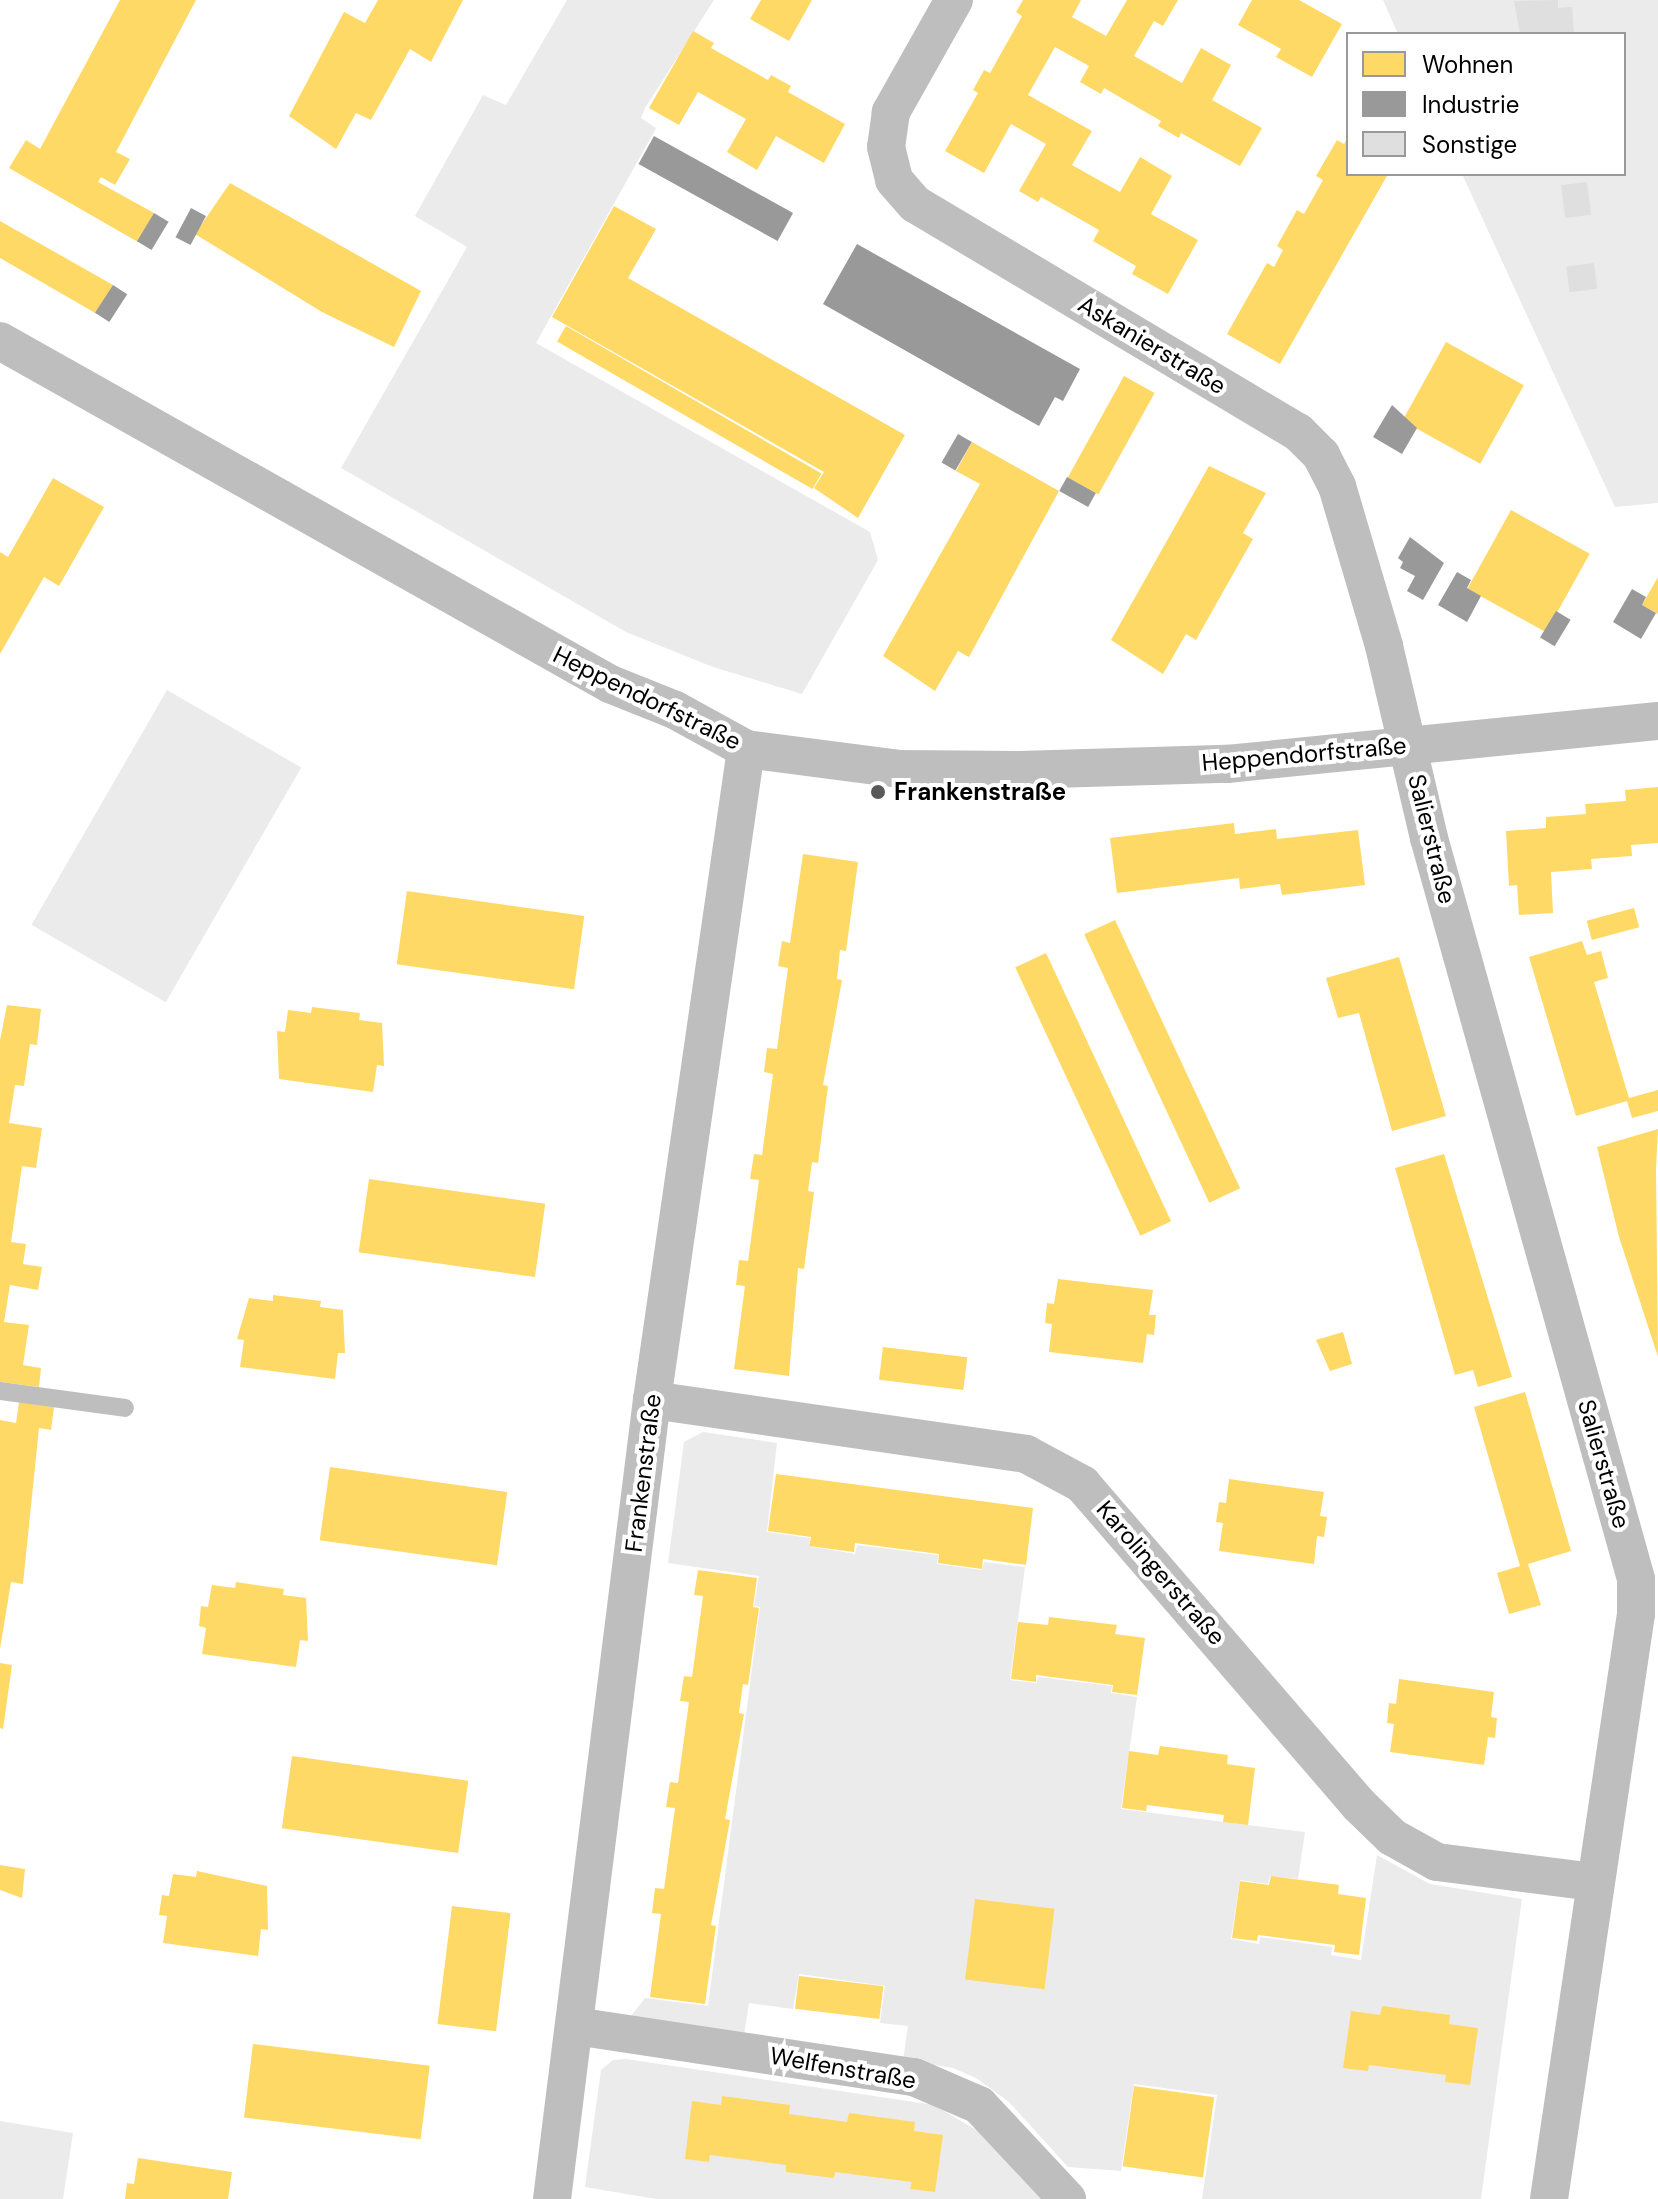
<!DOCTYPE html>
<meta charset="utf-8">
<style>
body{margin:0}
#map{position:relative;width:1658px;height:2199px;overflow:hidden;background:#fff;font-family:"DM Sans",sans-serif}
div>[style]{position:absolute}
[style*='--x']{left:calc(var(--x)*1px);top:calc(var(--y)*1px);width:calc(var(--w)*1px);rotate:calc(var(--a)*1deg)}
.green>*{inset:0;background:#ebebeb;transform-origin:0 0}
.homes>*{inset:0;background:#ffd966;transform-origin:0 0}
.industry>*{inset:0;background:#999;transform-origin:0 0}
.building>*{inset:0;background:#dfdfdf;transform-origin:0 0}
.lane>*{height:18px;margin:-9px;padding:0 9px;transform-origin:9px;border-radius:9px;background:#bebebe}
.street>*{height:38px;margin:-19px;padding:0 19px;transform-origin:19px;border-radius:19px;background:#bebebe}
.dots>*{width:22px;height:22px;translate:-50% -50%;box-sizing:border-box;border:4px solid #fff;border-radius:50%}
span{translate:-50% -50%;white-space:nowrap;text-align:center;line-height:1.15;-webkit-text-stroke:8px #fff;paint-order:stroke}
.street-label{font-size:24px;color:#000}
.poi-label{font-size:24px;color:#000;font-weight:700}
.left{translate:0 -50%;text-align:left}
.legend{position:absolute;left:1346px;top:32px;width:280px;height:144px;box-sizing:border-box;background:#fff;border:2px solid #999;margin:0;padding:10px 14px;list-style:none;font-size:24px;color:#000}
.legend li{display:flex;align-items:center;gap:16px;height:40px}
.legend b{width:40px;border:2px solid #999}
</style>
<div id="map">
<div class="green">
<div style="clip-path:polygon(567px 0,714px 0,645px 108px,641px 118px,656px 128px,654px 132px,536px 343px,870px 532px,878px 560px,802px 694px,713px 667px,626px 632px,341px 468px,467px 247px,415px 216px,483px 95px,506px 105px)"></div>
<div style="clip-path:polygon(1383px 0,1658px 0,1658px 503px,1615px 507px,1462px 174px,1624px 174px,1624px 34px,1398px 34px)"></div>
<div style="left:167px;top:690px;width:155px;height:271px;rotate:30deg"></div>
<div style="clip-path:polygon(703px 1432px,777px 1443px,767px 1532px,810px 1538px,809px 1546px,855px 1554px,857px 1545px,938px 1555px,937px 1564px,982px 1570px,984px 1562px,1025px 1567px,1010px 1680px,1037px 1683px,1038px 1677px,1112px 1686px,1111px 1693px,1137px 1697px,1121px 1809px,1305px 1832px,1298px 1879px,1270px 1876px,1268px 1884px,1240px 1880px,1231px 1939px,1259px 1944px,1260px 1937px,1332px 1947px,1331px 1955px,1361px 1960px,1377px 1855px,1430px 1884px,1522px 1899px,1481px 2199px,1202px 2199px,1217px 2095px,1134px 2084px,1121px 2171px,1068px 2167px,1009px 2102px,976px 2078px,953px 2068px,903px 2060px,908px 2026px,880px 2023px,885px 1986px,799px 1974px,793px 2009px,749px 2003px,744px 2035px,628px 2020px,645px 1998px,708px 2006px,760px 1607px,754px 1606px,759px 1576px,668px 1563px,684px 1442px)"></div>
<div style="clip-path:polygon(626px 2059px,934px 2105px,978px 2131px,1043px 2199px,656px 2199px,585px 2187px,601px 2070px,613px 2060px)"></div>
<div style="clip-path:polygon(0 2121px,73px 2133px,63px 2199px,0 2199px)"></div>
</div>
<div class="homes">
<div style="clip-path:polygon(120px 0,196px 0,116px 152px,130px 159px,115px 185px,101px 177px,98px 182px,154px 213px,138px 242px,9px 168px,26px 140px,40px 149px)"></div>
<div style="clip-path:polygon(378px 0,463px 0,431px 62px,410px 49px,371px 120px,356px 113px,336px 149px,289px 116px,344px 12px,365px 23px)"></div>
<div style="clip-path:polygon(761px 0,812px 0,789px 41px,750px 19px)"></div>
<div style="clip-path:polygon(1023px 0,1081px 0,1072px 17px,1106px 36px,1127px 0,1178px 0,1163px 26px,1154px 21px,1134px 56px,1182px 83px,1201px 48px,1231px 65px,1212px 100px,1262px 128px,1240px 166px,1181px 133px,1179px 138px,1158px 126px,1161px 121px,1104px 88px,1101px 94px,1080px 82px,1089px 66px,1055px 47px,1028px 95px,1092px 131px,1072px 165px,1120px 192px,1140px 157px,1172px 176px,1151px 214px,1198px 240px,1168px 294px,1132px 274px,1136px 266px,1093px 241px,1099px 230px,1041px 197px,1038px 202px,1019px 191px,1046px 144px,1011px 124px,984px 173px,945px 151px,978px 93px,973px 90px,984px 70px,990px 73px,1022px 16px,1016px 12px)"></div>
<div style="clip-path:polygon(1252px 0,1299px 0,1342px 24px,1312px 77px,1276px 57px,1281px 49px,1238px 25px)"></div>
<div style="clip-path:polygon(693px 31px,714px 43px,711px 48px,768px 80px,771px 75px,791px 86px,788px 92px,845px 124px,824px 163px,776px 136px,757px 170px,727px 152px,746px 119px,698px 92px,679px 125px,649px 108px)"></div>
<div style="clip-path:polygon(1348px 137px,1348px 174px,1388px 174px,1280px 364px,1227px 334px,1267px 263px,1274px 267px,1283px 250px,1277px 246px,1297px 210px,1304px 214px,1323px 180px,1316px 176px,1337px 140px,1344px 144px)"></div>
<div style="clip-path:polygon(230px 183px,421px 291px,394px 347px,322px 312px,195px 234px)"></div>
<div style="clip-path:polygon(614px 206px,656px 229px,628px 278px,905px 435px,858px 518px,814px 488px,824px 472px,552px 317px)"></div>
<div style="clip-path:polygon(0 221px,113px 285px,97px 314px,0 258px)"></div>
<div style="left:566px;top:326px;width:295px;height:18px;rotate:30deg"></div>
<div style="left:1446px;top:342px;width:89px;height:90px;rotate:29deg"></div>
<div style="left:1124px;top:376px;width:35px;height:116px;rotate:29deg"></div>
<div style="clip-path:polygon(972px 442px,1059px 491px,969px 657px,958px 651px,935px 691px,883px 656px,980px 484px,956px 471px)"></div>
<div style="clip-path:polygon(1209px 466px,1266px 493px,1243px 533px,1253px 539px,1215px 606px,1196px 640px,1186px 634px,1163px 674px,1111px 640px)"></div>
<div style="clip-path:polygon(53px 478px,104px 507px,59px 586px,44px 577px,0 654px,0 552px,8px 557px)"></div>
<div style="left:1511px;top:510px;width:90px;height:90px;rotate:29deg"></div>
<div style="clip-path:polygon(1658px 577px,1658px 614px,1642px 605px)"></div>
<div style="clip-path:polygon(1658px 787px,1658px 843px,1631px 845px,1632px 856px,1591px 859px,1592px 869px,1551px 872px,1553px 913px,1519px 915px,1517px 885px,1509px 886px,1506px 831px,1546px 828px,1546px 817px,1586px 814px,1585px 804px,1626px 801px,1625px 790px)"></div>
<div style="clip-path:polygon(1234px 823px,1235px 834px,1276px 829px,1277px 839px,1358px 830px,1365px 885px,1282px 895px,1280px 884px,1240px 889px,1239px 878px,1117px 893px,1110px 838px)"></div>
<div style="clip-path:polygon(803px 854px,858px 862px,846px 951px,840px 950px,837px 979px,842px 980px,823px 1085px,828px 1086px,818px 1163px,812px 1162px,808px 1191px,814px 1192px,804px 1269px,798px 1268px,789px 1376px,734px 1369px,745px 1286px,736px 1285px,739px 1260px,748px 1261px,759px 1180px,750px 1179px,754px 1154px,762px 1155px,773px 1074px,764px 1072px,767px 1048px,777px 1049px,788px 968px,778px 966px,782px 941px,790px 943px)"></div>
<div style="left:407px;top:891px;width:179px;height:74px;rotate:8deg"></div>
<div style="left:1634px;top:908px;width:20px;height:49px;rotate:75deg"></div>
<div style="left:1115px;top:920px;width:296px;height:34px;rotate:65deg"></div>
<div style="clip-path:polygon(1582px 941px,1587px 955px,1601px 951px,1608px 978px,1594px 982px,1629px 1098px,1658px 1090px,1658px 1111px,1632px 1118px,1627px 1101px,1576px 1116px,1529px 957px)"></div>
<div style="left:1046px;top:953px;width:296px;height:34px;rotate:65deg"></div>
<div style="clip-path:polygon(1399px 957px,1446px 1116px,1392px 1131px,1359px 1013px,1338px 1018px,1326px 978px)"></div>
<div style="clip-path:polygon(7px 1005px,41px 1009px,37px 1045px,30px 1044px,24px 1086px,15px 1085px,9px 1123px,42px 1128px,36px 1168px,22px 1166px,11px 1242px,26px 1244px,23px 1264px,42px 1267px,38px 1290px,10px 1285px,4px 1322px,29px 1325px,23px 1365px,41px 1368px,39px 1387px,0 1382px,0 1040px)"></div>
<div style="clip-path:polygon(312px 1007px,360px 1013px,359px 1020px,382px 1023px,384px 1066px,377px 1065px,373px 1092px,279px 1079px,277px 1031px,285px 1032px,288px 1010px,311px 1013px)"></div>
<div style="clip-path:polygon(1658px 1129px,1656px 1169px,1658px 1357px,1619px 1237px,1597px 1147px)"></div>
<div style="clip-path:polygon(1444px 1154px,1512px 1377px,1478px 1387px,1473px 1370px,1455px 1375px,1395px 1168px)"></div>
<div style="left:369px;top:1179px;width:178px;height:74px;rotate:8deg"></div>
<div style="clip-path:polygon(1058px 1279px,1153px 1290px,1149px 1315px,1156px 1315px,1154px 1335px,1147px 1334px,1143px 1363px,1049px 1352px,1052px 1324px,1045px 1323px,1047px 1303px,1054px 1304px)"></div>
<div style="clip-path:polygon(273px 1295px,321px 1301px,320px 1307px,343px 1310px,345px 1353px,338px 1353px,335px 1379px,240px 1367px,244px 1340px,237px 1339px,249px 1298px,273px 1301px)"></div>
<div style="clip-path:polygon(1343px 1332px,1352px 1364px,1330px 1371px,1316px 1340px)"></div>
<div style="left:883px;top:1347px;width:85px;height:33px;rotate:7deg"></div>
<div style="clip-path:polygon(1525px 1392px,1571px 1551px,1528px 1564px,1541px 1605px,1509px 1614px,1497px 1573px,1520px 1566px,1474px 1407px)"></div>
<div style="clip-path:polygon(19px 1402px,54px 1407px,51px 1430px,39px 1428px,23px 1584px,11px 1582px,0 1649px,0 1420px,16px 1423px)"></div>
<div style="left:330px;top:1467px;width:179px;height:74px;rotate:8deg"></div>
<div style="clip-path:polygon(776px 1474px,1033px 1508px,1026px 1565px,983px 1559px,982px 1569px,938px 1563px,939px 1554px,855px 1543px,854px 1552px,809px 1546px,811px 1537px,768px 1531px)"></div>
<div style="clip-path:polygon(1229px 1479px,1324px 1492px,1320px 1516px,1327px 1517px,1324px 1537px,1317px 1536px,1314px 1564px,1219px 1551px,1223px 1523px,1216px 1522px,1219px 1502px,1226px 1503px)"></div>
<div style="clip-path:polygon(698px 1570px,757px 1578px,753px 1607px,759px 1608px,748px 1685px,743px 1684px,739px 1713px,744px 1714px,725px 1819px,730px 1820px,711px 1925px,716px 1926px,705px 2004px,650px 1997px,661px 1914px,652px 1913px,655px 1888px,664px 1889px,675px 1808px,666px 1807px,670px 1782px,678px 1783px,689px 1702px,680px 1701px,684px 1676px,692px 1677px,703px 1596px,694px 1595px)"></div>
<div style="clip-path:polygon(236px 1582px,284px 1589px,283px 1595px,306px 1598px,308px 1641px,300px 1640px,296px 1667px,202px 1654px,206px 1628px,199px 1626px,201px 1606px,208px 1607px,212px 1585px,235px 1588px)"></div>
<div style="clip-path:polygon(1049px 1617px,1117px 1625px,1115px 1634px,1145px 1638px,1137px 1695px,1112px 1692px,1113px 1685px,1036px 1675px,1036px 1682px,1011px 1679px,1018px 1622px,1048px 1625px)"></div>
<div style="clip-path:polygon(0 1663px,12px 1665px,3px 1729px,0 1728px)"></div>
<div style="clip-path:polygon(1399px 1679px,1494px 1692px,1491px 1717px,1497px 1718px,1495px 1738px,1488px 1737px,1484px 1765px,1390px 1752px,1394px 1724px,1387px 1723px,1389px 1703px,1396px 1704px)"></div>
<div style="clip-path:polygon(1160px 1746px,1228px 1755px,1227px 1764px,1255px 1768px,1248px 1825px,1223px 1822px,1224px 1815px,1147px 1805px,1146px 1811px,1122px 1808px,1129px 1751px,1158px 1755px)"></div>
<div style="left:292px;top:1756px;width:178px;height:73px;rotate:8deg"></div>
<div style="clip-path:polygon(0 1865px,25px 1869px,22px 1898px,0 1890px)"></div>
<div style="clip-path:polygon(197px 1871px,267px 1886px,268px 1930px,261px 1929px,258px 1956px,163px 1943px,167px 1916px,159px 1915px,162px 1895px,169px 1896px,173px 1874px,196px 1877px)"></div>
<div style="clip-path:polygon(1271px 1876px,1339px 1885px,1338px 1894px,1366px 1898px,1359px 1955px,1334px 1952px,1335px 1945px,1258px 1935px,1257px 1941px,1232px 1938px,1240px 1881px,1269px 1885px)"></div>
<div style="left:975px;top:1899px;width:80px;height:81px;rotate:7deg"></div>
<div style="left:452px;top:1906px;width:59px;height:119px;rotate:7deg"></div>
<div style="left:799px;top:1976px;width:85px;height:33px;rotate:7deg"></div>
<div style="clip-path:polygon(1382px 2006px,1450px 2015px,1449px 2024px,1478px 2028px,1470px 2085px,1445px 2082px,1446px 2075px,1369px 2065px,1368px 2071px,1343px 2068px,1351px 2011px,1380px 2015px)"></div>
<div style="left:253px;top:2044px;width:178px;height:74px;rotate:7deg"></div>
<div style="left:1134px;top:2086px;width:81px;height:81px;rotate:8deg"></div>
<div style="clip-path:polygon(722px 2096px,790px 2105px,789px 2114px,847px 2122px,849px 2113px,915px 2122px,914px 2131px,943px 2135px,935px 2192px,910px 2189px,912px 2182px,835px 2172px,834px 2178px,786px 2172px,786px 2165px,710px 2155px,709px 2162px,685px 2159px,692px 2101px,721px 2105px)"></div>
<div style="clip-path:polygon(138px 2158px,232px 2172px,228px 2199px,125px 2199px,127px 2183px,134px 2184px)"></div>
</div>
<div class="industry">
<div style="left:654px;top:136px;width:159px;height:32px;rotate:29deg"></div>
<div style="left:191px;top:208px;width:17px;height:33px;rotate:28deg"></div>
<div style="left:154px;top:213px;width:17px;height:33px;rotate:31deg"></div>
<div style="clip-path:polygon(857px 244px,1080px 369px,1063px 401px,1055px 397px,1039px 426px,823px 304px)"></div>
<div style="left:113px;top:285px;width:17px;height:33px;rotate:33deg"></div>
<div style="clip-path:polygon(1392px 405px,1417px 428px,1402px 454px,1373px 437px)"></div>
<div style="left:958px;top:434px;width:16px;height:33px;rotate:30deg"></div>
<div style="left:1067px;top:477px;width:33px;height:16px;rotate:29deg"></div>
<div style="clip-path:polygon(1410px 537px,1444px 563px,1423px 600px,1407px 591px,1415px 576px,1400px 568px,1403px 562px,1398px 558px)"></div>
<div style="clip-path:polygon(1457px 572px,1471px 580px,1467px 588px,1481px 596px,1467px 622px,1438px 605px)"></div>
<div style="clip-path:polygon(1632px 589px,1646px 597px,1642px 605px,1656px 613px,1641px 639px,1613px 622px)"></div>
<div style="left:1556px;top:611px;width:17px;height:31px;rotate:31deg"></div>
</div>
<div class="building">
<div style="clip-path:polygon(1558px 0,1558px 8px,1572px 7px,1574px 34px,1520px 34px,1514px 1px)"></div>
<div style="left:1587px;top:182px;width:33px;height:26px;rotate:83deg"></div>
<div style="left:1594px;top:263px;width:26px;height:28px;rotate:83deg"></div>
</div>
<div class="lane">
<div style="--x:0;--y:1391;--w:126;--a:7.7"></div>
</div>
<div class="street">
<div style="--x:954;--y:0;--w:129;--a:119.4"></div>
<div style="--x:891;--y:112;--w:35;--a:98"></div>
<div style="--x:886;--y:147;--w:34;--a:76"></div>
<div style="--x:894;--y:180;--w:32;--a:49"></div>
<div style="--x:915;--y:204;--w:446;--a:30.8"></div>
<div style="--x:1298;--y:432;--w:33;--a:45"></div>
<div style="--x:1321;--y:455;--w:35;--a:63"></div>
<div style="--x:1337;--y:486;--w:167;--a:73.6"></div>
<div style="--x:1384;--y:646;--w:197;--a:76.8"></div>
<div style="--x:1429;--y:838;--w:769;--a:74.39"></div>
<div style="--x:1636;--y:1579;--w:35;--a:90"></div>
<div style="--x:1636;--y:1614;--w:591;--a:98.46"></div>
<div style="--x:0;--y:341;--w:700;--a:29.35"></div>
<div style="--x:610;--y:684;--w:70;--a:21.8"></div>
<div style="--x:675;--y:710;--w:81;--a:28.8"></div>
<div style="--x:746;--y:749;--w:154;--a:7.4"></div>
<div style="--x:899;--y:769;--w:121;--a:0.5"></div>
<div style="--x:1020;--y:770;--w:207;--a:-1.7"></div>
<div style="--x:1227;--y:764;--w:433;--a:-5.7"></div>
<div style="--x:652;--y:1400;--w:378;--a:8.2"></div>
<div style="--x:1026;--y:1454;--w:64;--a:28.2"></div>
<div style="--x:1082;--y:1484;--w:424;--a:49.2"></div>
<div style="--x:1359;--y:1805;--w:46;--a:44.1"></div>
<div style="--x:1392;--y:1837;--w:51;--a:29.1"></div>
<div style="--x:1437;--y:1862;--w:157;--a:7.3"></div>
<div style="--x:575;--y:2026;--w:343;--a:8.6"></div>
<div style="--x:914;--y:2077;--w:71;--a:23.3"></div>
<div style="--x:979;--y:2105;--w:129;--a:46.9"></div>
<div style="--x:552;--y:2199;--w:805;--a:-82.87"></div>
<div style="--x:652;--y:1400;--w:658;--a:-81.78"></div>
</div>
<div class="dots">
<div style="left:878px;top:792px;background:#595959"></div>
</div>
<div class="street-label">
<span style="left:1152px;top:345px;rotate:31deg">Askanierstraße</span>
<span style="left:647px;top:698px;rotate:26deg">Heppendorfstraße</span>
<span style="left:1304px;top:754px;rotate:-5deg">Heppendorfstraße</span>
<span style="left:1432px;top:839px;rotate:76deg">Salierstraße</span>
<span style="left:1604px;top:1464px;rotate:74deg">Salierstraße</span>
<span style="left:643px;top:1473px;rotate:-83deg">Frankenstraße</span>
<span style="left:1161px;top:1573px;rotate:49deg">Karolingerstraße</span>
<span style="left:843px;top:2068px;rotate:10deg">Welfenstraße</span>
</div>
<div class="poi-label">
<span class="left" style="left:894px;top:792px">Frankenstraße</span>
</div>
<ul class="legend">
<li><b style="height:22px;background:#ffd966"></b>Wohnen</li>
<li><b style="height:22px;background:#999"></b>Industrie</li>
<li><b style="height:22px;background:#dfdfdf"></b>Sonstige</li>
</ul>
</div>
